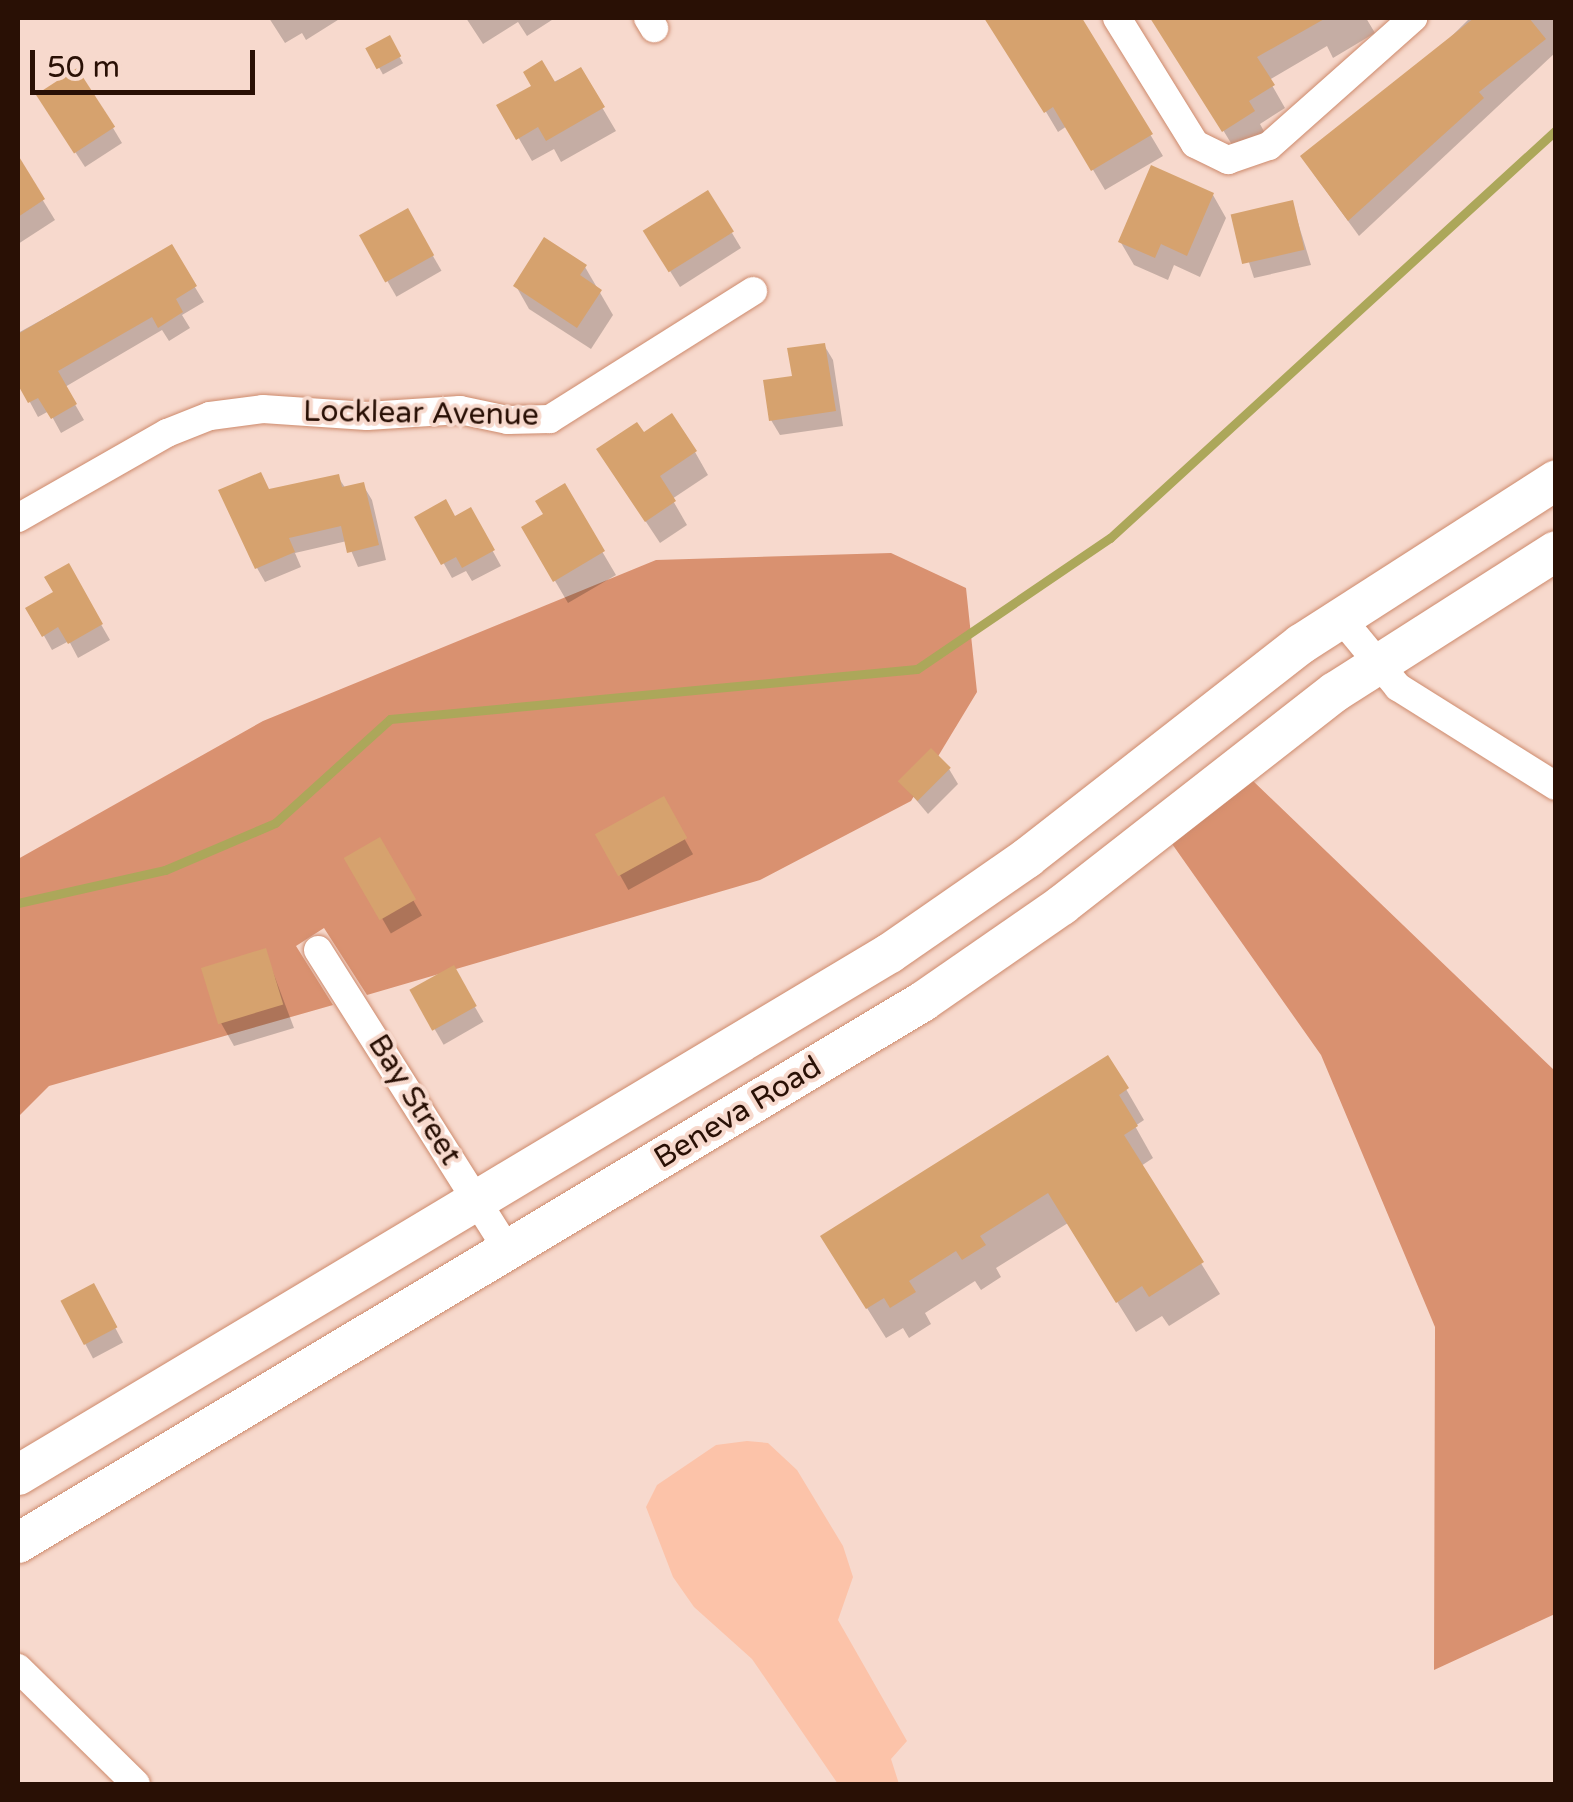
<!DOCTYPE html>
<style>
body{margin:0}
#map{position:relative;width:1573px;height:1802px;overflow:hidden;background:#f7d9cd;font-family:"Varela Round",sans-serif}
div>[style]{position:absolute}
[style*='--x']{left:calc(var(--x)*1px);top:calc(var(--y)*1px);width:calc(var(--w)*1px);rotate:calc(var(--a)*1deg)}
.green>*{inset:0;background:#fcc3a9}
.forest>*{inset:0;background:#d99170}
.shadow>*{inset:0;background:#0003;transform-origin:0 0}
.stream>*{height:9px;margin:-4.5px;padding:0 4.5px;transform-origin:4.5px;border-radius:4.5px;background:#aca75a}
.building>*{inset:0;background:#d6a26e;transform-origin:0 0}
.roads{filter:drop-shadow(0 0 2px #cd8a6c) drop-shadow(0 0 2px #cd8a6c)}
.minor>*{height:28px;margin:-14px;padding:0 14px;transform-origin:14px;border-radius:14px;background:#fff}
.secondary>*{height:40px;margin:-20px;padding:0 20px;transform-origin:20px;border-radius:20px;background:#fff}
span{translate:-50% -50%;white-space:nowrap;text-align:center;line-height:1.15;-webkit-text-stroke:8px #f7d9cd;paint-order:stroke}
.street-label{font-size:30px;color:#291005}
.frame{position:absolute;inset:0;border:20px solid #291005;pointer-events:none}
.scale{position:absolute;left:30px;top:50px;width:225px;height:45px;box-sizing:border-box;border:5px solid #291005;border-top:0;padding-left:12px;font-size:30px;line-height:35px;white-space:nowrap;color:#291005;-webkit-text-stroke:8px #f7d9cd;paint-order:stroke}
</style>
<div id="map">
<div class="green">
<div style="clip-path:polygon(747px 1441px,768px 1443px,797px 1470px,843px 1546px,853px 1577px,838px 1620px,907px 1741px,891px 1759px,899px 1784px,838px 1784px,752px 1659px,694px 1607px,673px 1577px,646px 1507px,657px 1485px,716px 1445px)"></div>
</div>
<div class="forest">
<div style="clip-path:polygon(891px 553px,966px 588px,977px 692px,911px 801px,760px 880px,367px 995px,324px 928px,296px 946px,333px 1005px,49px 1086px,18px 1117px,18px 859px,263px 721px,656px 560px)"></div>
<div style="clip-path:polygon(1252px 780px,1555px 1071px,1555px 1614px,1434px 1670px,1435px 1327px,1321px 1055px,1170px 841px)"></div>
</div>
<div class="shadow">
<div style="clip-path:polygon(269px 18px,341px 18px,306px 40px,302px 33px,285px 43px)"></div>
<div style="clip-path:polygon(466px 18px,555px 18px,527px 36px,518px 22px,483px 44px)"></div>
<div style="clip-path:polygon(990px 18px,1081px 18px,1163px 156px,1105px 190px,1067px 126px,1058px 132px)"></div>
<div style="clip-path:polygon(1155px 18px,1366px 18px,1375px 33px,1333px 58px,1327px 46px,1269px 80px,1285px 108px,1260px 124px,1266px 135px,1237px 153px)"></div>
<div style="clip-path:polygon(1470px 18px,1556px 18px,1556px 52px,1359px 236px,1313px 173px)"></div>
<div style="left:389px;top:38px;width:29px;height:23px;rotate:61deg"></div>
<div style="clip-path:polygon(580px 70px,616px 131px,561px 162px,554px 149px,532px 161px,500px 106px)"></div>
<div style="clip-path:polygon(48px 110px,113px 128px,122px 143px,85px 167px)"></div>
<div style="clip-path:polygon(18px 160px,55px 220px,18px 244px)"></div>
<div style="clip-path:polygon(1213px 195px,1226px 218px,1200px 277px,1174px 265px,1168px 280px,1134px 265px,1120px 241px)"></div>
<div style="clip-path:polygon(1292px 203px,1311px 265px,1254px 278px,1234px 216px)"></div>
<div style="left:407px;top:211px;width:69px;height:52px;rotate:60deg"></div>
<div style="clip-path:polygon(732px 233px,741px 248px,680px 287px,655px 247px)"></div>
<div style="clip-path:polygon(171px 248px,204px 302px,182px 315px,190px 328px,169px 341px,162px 330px,65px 387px,84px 420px,61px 433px,49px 411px,38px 417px,18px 380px,18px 333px)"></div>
<div style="clip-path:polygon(585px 267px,613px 315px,591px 349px,529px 309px,516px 286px)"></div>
<div style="clip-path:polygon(824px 345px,833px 360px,843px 426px,780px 435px,771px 420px)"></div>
<div style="clip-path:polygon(643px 435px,695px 452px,708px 475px,672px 499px,687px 525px,660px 543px,613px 472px)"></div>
<div style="clip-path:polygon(338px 477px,346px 489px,363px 485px,372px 500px,386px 560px,358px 567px,347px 541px,295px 553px,301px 567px,265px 582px,257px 568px,270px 492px)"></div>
<div style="clip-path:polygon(564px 487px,616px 575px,568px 603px,524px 528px,546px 515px)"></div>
<div style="clip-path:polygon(470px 510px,501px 566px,472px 581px,466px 571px,452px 578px,418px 518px,455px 519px)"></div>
<div style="clip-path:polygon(68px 567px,110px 640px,78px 658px,69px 641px,52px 650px,29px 609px,56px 593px)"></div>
<div style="clip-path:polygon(949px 769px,958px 784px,928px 814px,901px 782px)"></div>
<div style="left:663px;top:800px;width:62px;height:74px;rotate:61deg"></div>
<div style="left:379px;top:841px;width:86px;height:36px;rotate:60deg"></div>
<div style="clip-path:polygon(265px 951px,294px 1028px,234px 1046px,221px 1023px)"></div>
<div style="left:453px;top:969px;width:61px;height:46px;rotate:60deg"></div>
<div style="clip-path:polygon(1126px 1089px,1144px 1120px,1135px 1126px,1153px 1158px,1141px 1166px,1220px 1294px,1169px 1326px,1162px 1316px,1136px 1332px,1068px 1223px,996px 1268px,1001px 1277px,981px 1290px,975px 1281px,925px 1313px,931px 1324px,909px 1338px,903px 1328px,886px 1338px,841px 1267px)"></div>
<div style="left:93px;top:1286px;width:64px;height:34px;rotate:62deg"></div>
</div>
<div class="stream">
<div style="--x:18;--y:903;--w:151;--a:-12.7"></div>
<div style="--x:165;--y:870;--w:120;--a:-23.1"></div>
<div style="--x:275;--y:823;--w:155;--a:-42.1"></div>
<div style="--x:390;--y:719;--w:529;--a:-5.42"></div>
<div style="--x:917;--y:669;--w:233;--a:-34.2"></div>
<div style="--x:1110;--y:538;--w:604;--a:-42.45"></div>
</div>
<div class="building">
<div style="clip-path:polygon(984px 18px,1082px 18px,1153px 134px,1091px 171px,1053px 107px,1044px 113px)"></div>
<div style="clip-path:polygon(1150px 18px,1326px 18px,1257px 57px,1275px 85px,1249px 101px,1255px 111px,1222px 132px)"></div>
<div style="clip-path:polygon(1474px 18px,1529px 18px,1546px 39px,1479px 92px,1484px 98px,1348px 221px,1300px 156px)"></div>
<div style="left:390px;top:35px;width:24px;height:28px;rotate:62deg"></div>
<div style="clip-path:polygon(542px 60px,555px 82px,581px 67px,605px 107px,546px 141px,538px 127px,516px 140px,496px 105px,531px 86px,523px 72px)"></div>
<div style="left:77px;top:68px;width:70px;height:49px;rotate:57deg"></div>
<div style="clip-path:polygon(18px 155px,45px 199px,18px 217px)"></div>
<div style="clip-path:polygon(1151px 165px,1214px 193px,1187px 256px,1161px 244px,1155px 258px,1118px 242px)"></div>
<div style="left:708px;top:190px;width:49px;height:77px;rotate:58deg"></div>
<div style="left:1293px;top:200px;width:51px;height:64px;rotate:77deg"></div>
<div style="left:408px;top:208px;width:54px;height:56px;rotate:61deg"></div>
<div style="clip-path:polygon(544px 237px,587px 265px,580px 275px,602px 290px,577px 328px,513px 286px)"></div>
<div style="clip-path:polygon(172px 244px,197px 286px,176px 299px,183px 312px,158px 328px,152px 317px,58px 371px,77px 404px,51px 419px,38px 398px,28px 403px,18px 385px,18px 334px)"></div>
<div style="clip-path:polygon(825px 343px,836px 411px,769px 421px,763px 380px,792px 376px,787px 348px)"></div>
<div style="clip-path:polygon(672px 413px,697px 451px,660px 476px,676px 501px,645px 522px,596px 449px,637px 422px,644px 432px)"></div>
<div style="clip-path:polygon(261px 472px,269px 489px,339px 474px,342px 487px,364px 482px,379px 545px,347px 553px,341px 526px,289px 538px,295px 552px,255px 569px,218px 490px)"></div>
<div style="clip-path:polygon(565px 483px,605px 551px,553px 582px,521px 527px,543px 514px,535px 501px)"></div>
<div style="clip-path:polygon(446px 499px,455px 516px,471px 507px,495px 550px,462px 568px,456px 557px,441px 565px,414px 517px)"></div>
<div style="clip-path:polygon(69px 563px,103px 624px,68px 644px,58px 627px,42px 637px,25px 608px,53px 592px,44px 577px)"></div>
<div style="left:931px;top:748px;width:28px;height:47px;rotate:45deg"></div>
<div style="left:664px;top:796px;width:48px;height:79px;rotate:61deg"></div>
<div style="left:380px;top:837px;width:72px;height:42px;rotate:60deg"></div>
<div style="left:266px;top:948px;width:59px;height:68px;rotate:73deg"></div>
<div style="left:454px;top:965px;width:47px;height:51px;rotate:61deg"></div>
<div style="clip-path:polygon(1108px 1055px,1129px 1088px,1119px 1095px,1138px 1126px,1124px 1135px,1204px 1262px,1149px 1297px,1142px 1286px,1116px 1303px,1048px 1193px,980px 1236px,986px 1245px,962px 1260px,956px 1251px,909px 1281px,916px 1292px,890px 1308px,884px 1298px,866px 1309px,820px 1236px)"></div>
<div style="left:94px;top:1283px;width:50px;height:38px;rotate:62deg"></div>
</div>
<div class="roads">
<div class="minor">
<div style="--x:648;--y:18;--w:12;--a:59"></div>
<div style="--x:1117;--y:18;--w:148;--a:58.2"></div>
<div style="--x:1195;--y:144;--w:37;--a:26"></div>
<div style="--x:1228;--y:160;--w:43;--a:-18.9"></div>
<div style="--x:1269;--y:146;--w:193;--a:-41.6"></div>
<div style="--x:18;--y:518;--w:172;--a:-29.7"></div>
<div style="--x:167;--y:433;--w:46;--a:-21.6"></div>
<div style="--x:210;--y:416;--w:53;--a:-7.5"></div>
<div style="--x:263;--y:409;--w:104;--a:3.9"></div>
<div style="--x:367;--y:416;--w:93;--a:-3.7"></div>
<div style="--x:460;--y:410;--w:49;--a:11.8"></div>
<div style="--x:508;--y:420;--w:42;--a:-1.4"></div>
<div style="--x:550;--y:419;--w:240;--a:-32.2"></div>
<div style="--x:1340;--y:617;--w:91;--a:50.4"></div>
<div style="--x:1398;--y:687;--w:186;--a:32.1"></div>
<div style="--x:318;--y:950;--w:356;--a:57.7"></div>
<div style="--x:18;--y:1668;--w:165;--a:44.5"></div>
</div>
<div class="secondary">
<div style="--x:18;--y:1475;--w:1016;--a:-30.91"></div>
<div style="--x:890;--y:953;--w:167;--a:-34.7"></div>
<div style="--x:1027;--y:858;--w:348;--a:-38"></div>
<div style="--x:1301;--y:644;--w:303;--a:-32.7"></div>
<div style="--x:18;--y:1543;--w:1054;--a:-30.9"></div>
<div style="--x:922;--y:1002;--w:170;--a:-34.7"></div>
<div style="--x:1062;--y:905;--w:346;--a:-38"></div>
<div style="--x:1335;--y:692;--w:262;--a:-32.5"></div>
</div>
</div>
<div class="street-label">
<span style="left:421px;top:414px;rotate:1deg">Locklear Avenue</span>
<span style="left:414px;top:1100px;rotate:58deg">Bay Street</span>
<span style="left:738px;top:1113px;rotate:-31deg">Beneva Road</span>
</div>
<div class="frame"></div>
<div class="scale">50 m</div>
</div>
